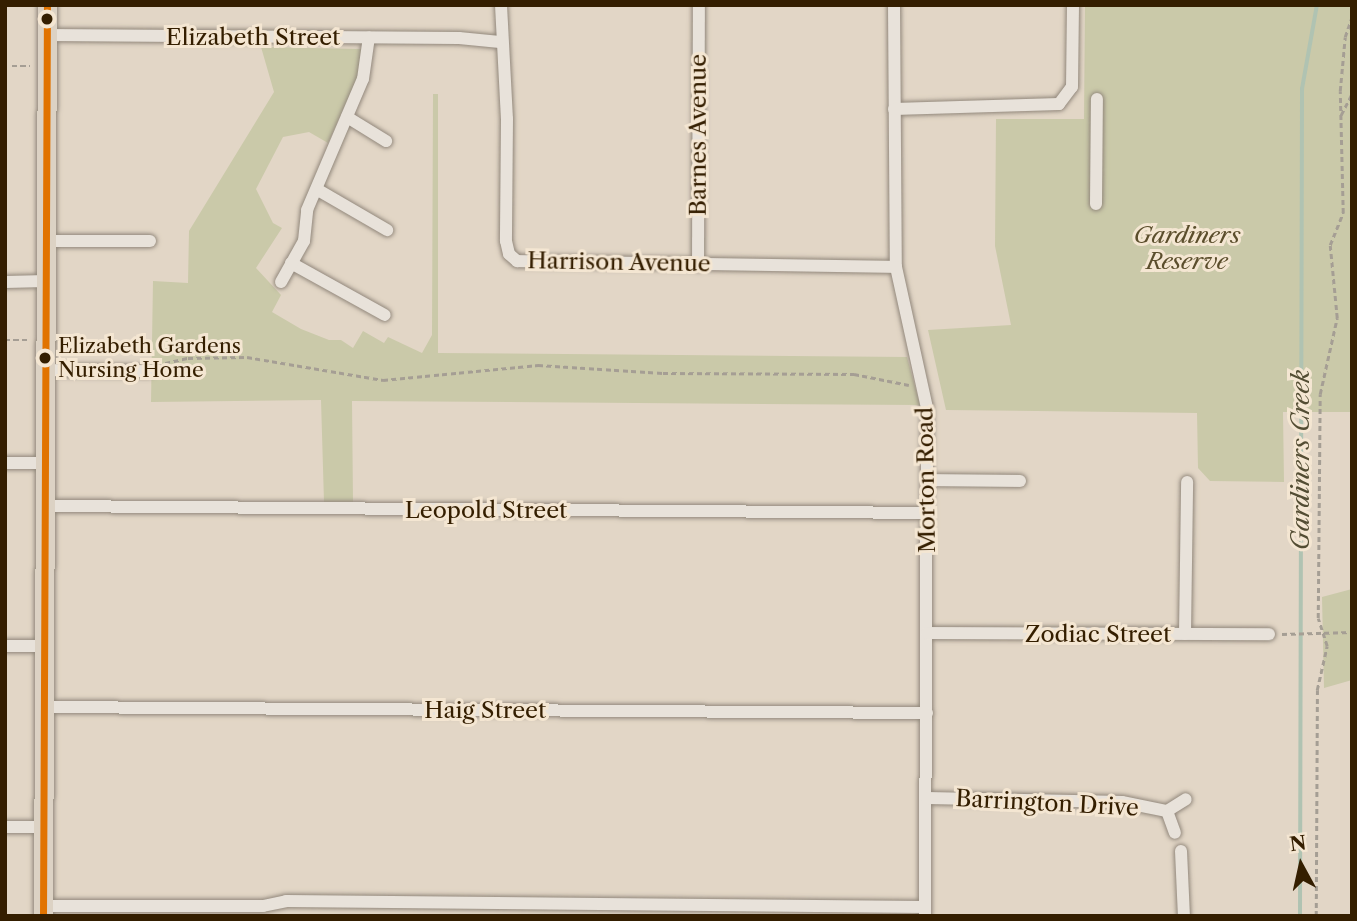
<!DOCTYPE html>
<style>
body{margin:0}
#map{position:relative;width:1357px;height:921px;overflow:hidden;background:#e2d6c6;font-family:"Libre Caslon Text",serif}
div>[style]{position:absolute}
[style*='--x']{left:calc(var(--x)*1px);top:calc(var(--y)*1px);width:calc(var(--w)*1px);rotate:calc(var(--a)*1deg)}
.green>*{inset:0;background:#cac9a9}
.stream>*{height:3.5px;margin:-1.75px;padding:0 1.75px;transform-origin:1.75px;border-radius:1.75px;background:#b0c3b2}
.path>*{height:2.5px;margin-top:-1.25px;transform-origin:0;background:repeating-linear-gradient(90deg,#a59e94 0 5px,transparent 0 8.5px)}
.roads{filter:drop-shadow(0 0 2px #92887c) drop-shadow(0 0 2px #92887c)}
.minor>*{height:12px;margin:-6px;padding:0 6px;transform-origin:6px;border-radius:6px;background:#e8e2da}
.highway>*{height:19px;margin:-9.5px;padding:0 9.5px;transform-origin:9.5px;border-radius:9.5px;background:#dcd2c4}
.bus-1>*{height:7px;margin:-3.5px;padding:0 3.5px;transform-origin:3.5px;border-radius:3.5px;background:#e17300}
.dots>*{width:19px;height:19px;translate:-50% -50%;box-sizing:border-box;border:4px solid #f4e6d2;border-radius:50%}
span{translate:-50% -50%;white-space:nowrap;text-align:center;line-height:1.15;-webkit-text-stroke:6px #f4e6d2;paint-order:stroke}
.bus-label{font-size:21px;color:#341e00}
.left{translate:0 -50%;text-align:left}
.street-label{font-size:23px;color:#341e00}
.park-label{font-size:23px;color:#5b4e2c;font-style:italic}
.water-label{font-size:24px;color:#534d33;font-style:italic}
.frame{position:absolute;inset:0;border:7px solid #341e00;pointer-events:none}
.north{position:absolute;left:1266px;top:830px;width:70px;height:70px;-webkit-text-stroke:5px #f4e6d2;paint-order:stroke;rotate:352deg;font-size:19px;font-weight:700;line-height:28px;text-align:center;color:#341e00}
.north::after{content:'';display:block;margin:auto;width:24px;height:32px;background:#341e00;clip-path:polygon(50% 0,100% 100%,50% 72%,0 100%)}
</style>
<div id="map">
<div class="green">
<div style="clip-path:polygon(1085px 5px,1352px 5px,1352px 412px,1283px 412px,1284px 482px,1210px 481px,1198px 468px,1197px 413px,946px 410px,928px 330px,1011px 325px,995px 246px,996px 119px,1084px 119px)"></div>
<div style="clip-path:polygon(261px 47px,361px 49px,360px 72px,328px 143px,309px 132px,283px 137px,256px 189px,273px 223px,282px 228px,256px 268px,281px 295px,272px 312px,301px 329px,329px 340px,341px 340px,353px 348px,363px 331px,384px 343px,388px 337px,422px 353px,432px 335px,433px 94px,438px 94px,438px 353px,907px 357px,920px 405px,352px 401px,353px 502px,324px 502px,321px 400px,151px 402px,153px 281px,188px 283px,189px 231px,274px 92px)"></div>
<div style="clip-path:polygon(1352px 589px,1352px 680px,1324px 688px,1322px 597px)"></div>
</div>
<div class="stream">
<div style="--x:1300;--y:916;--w:827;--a:-89.86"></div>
<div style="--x:1302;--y:89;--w:85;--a:-79.9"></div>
</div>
<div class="path">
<div style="--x:12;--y:66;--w:18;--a:0"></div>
<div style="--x:1341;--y:115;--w:25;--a:-63"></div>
<div style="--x:5;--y:340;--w:24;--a:0"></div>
<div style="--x:157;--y:365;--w:32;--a:-13"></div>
<div style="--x:188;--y:358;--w:59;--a:-1"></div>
<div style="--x:247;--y:357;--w:138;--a:9.6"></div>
<div style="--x:383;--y:380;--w:156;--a:-5.5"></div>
<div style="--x:538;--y:365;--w:125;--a:3.7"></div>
<div style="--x:663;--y:373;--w:191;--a:0.3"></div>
<div style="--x:854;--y:374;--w:56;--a:11.3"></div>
<div style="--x:1282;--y:634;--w:70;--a:-1.6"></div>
<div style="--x:1316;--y:916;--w:226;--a:-89.7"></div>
<div style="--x:1317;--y:690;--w:45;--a:-77.2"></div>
<div style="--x:1327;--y:646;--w:29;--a:-108"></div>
<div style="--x:1318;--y:618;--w:224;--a:-89.5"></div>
<div style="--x:1320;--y:394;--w:78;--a:-77.4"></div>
<div style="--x:1337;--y:318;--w:73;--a:-95.5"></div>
<div style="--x:1330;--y:245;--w:35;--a:-68"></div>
<div style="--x:1343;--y:213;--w:122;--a:-91.4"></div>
<div style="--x:1340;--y:91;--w:54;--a:-84.7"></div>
<div style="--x:1345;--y:37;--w:21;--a:-71"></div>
</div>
<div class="roads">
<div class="minor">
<div style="--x:501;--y:5;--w:114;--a:87"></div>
<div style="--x:507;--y:119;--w:122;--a:90.5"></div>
<div style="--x:506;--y:241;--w:13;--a:77"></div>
<div style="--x:509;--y:254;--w:11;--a:41"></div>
<div style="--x:517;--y:261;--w:379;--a:0.9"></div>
<div style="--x:894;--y:5;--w:262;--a:89.6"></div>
<div style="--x:896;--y:267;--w:144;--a:77.6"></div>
<div style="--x:927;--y:408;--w:508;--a:90.23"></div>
<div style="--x:47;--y:35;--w:412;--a:0.4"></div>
<div style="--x:459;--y:38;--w:41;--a:5.6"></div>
<div style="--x:894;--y:109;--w:165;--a:-1.7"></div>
<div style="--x:1059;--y:104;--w:21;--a:-53"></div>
<div style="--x:1072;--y:87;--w:82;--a:-89.3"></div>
<div style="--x:347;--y:117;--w:46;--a:31.6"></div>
<div style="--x:318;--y:190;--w:80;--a:30.1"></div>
<div style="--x:1096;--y:204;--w:105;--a:-89.5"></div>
<div style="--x:47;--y:241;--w:103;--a:0"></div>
<div style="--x:291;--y:263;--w:107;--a:29"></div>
<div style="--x:698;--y:265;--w:260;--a:-89.8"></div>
<div style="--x:5;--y:282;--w:41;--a:-1.4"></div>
<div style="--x:281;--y:282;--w:47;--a:-60.7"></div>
<div style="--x:304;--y:241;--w:31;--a:-84"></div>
<div style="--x:307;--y:210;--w:142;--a:-66.9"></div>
<div style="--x:363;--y:79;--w:42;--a:-81.9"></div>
<div style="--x:46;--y:370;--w:103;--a:0.6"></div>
<div style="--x:5;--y:463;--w:40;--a:0"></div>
<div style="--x:927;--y:480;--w:93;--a:0.6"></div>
<div style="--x:45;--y:506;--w:882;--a:0.45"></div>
<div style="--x:927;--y:633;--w:342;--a:0.2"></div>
<div style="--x:1185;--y:634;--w:152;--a:-89.2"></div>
<div style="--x:5;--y:646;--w:39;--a:0"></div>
<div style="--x:44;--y:707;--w:883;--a:0.39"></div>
<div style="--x:927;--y:798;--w:195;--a:1.2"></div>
<div style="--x:1122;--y:802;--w:46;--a:11.3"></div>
<div style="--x:1167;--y:811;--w:22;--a:-32"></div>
<div style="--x:1167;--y:811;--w:23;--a:70"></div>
<div style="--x:5;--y:827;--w:38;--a:0"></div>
<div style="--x:1181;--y:851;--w:65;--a:87.4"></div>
<div style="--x:43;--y:906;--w:220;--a:0"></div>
<div style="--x:263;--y:906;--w:24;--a:-12"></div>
<div style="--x:286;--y:901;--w:639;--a:0.54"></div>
</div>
<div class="highway">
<div style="--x:43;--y:916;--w:911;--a:-89.75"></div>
</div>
</div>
<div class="bus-1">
<div style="--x:43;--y:916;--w:911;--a:-89.75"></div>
</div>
<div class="dots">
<div style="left:47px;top:19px;background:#341e00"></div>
<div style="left:45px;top:358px;background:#341e00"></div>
</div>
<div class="bus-label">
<span class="left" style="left:58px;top:358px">Elizabeth Gardens<br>Nursing Home</span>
</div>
<div class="street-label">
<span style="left:253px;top:37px">Elizabeth Street</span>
<span style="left:698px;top:135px;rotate:-90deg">Barnes Avenue</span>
<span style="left:619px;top:262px;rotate:1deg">Harrison Avenue</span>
<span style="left:926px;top:480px;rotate:-91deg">Morton Road</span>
<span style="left:486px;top:510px">Leopold Street</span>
<span style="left:1098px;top:634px">Zodiac Street</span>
<span style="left:485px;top:710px">Haig Street</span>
<span style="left:1047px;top:803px;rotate:3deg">Barrington Drive</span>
</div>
<div class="park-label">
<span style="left:1187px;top:248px">Gardiners<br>Reserve</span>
</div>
<div class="water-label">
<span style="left:1301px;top:460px;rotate:-90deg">Gardiners Creek</span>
</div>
<div class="frame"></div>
<div class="north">N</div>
</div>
